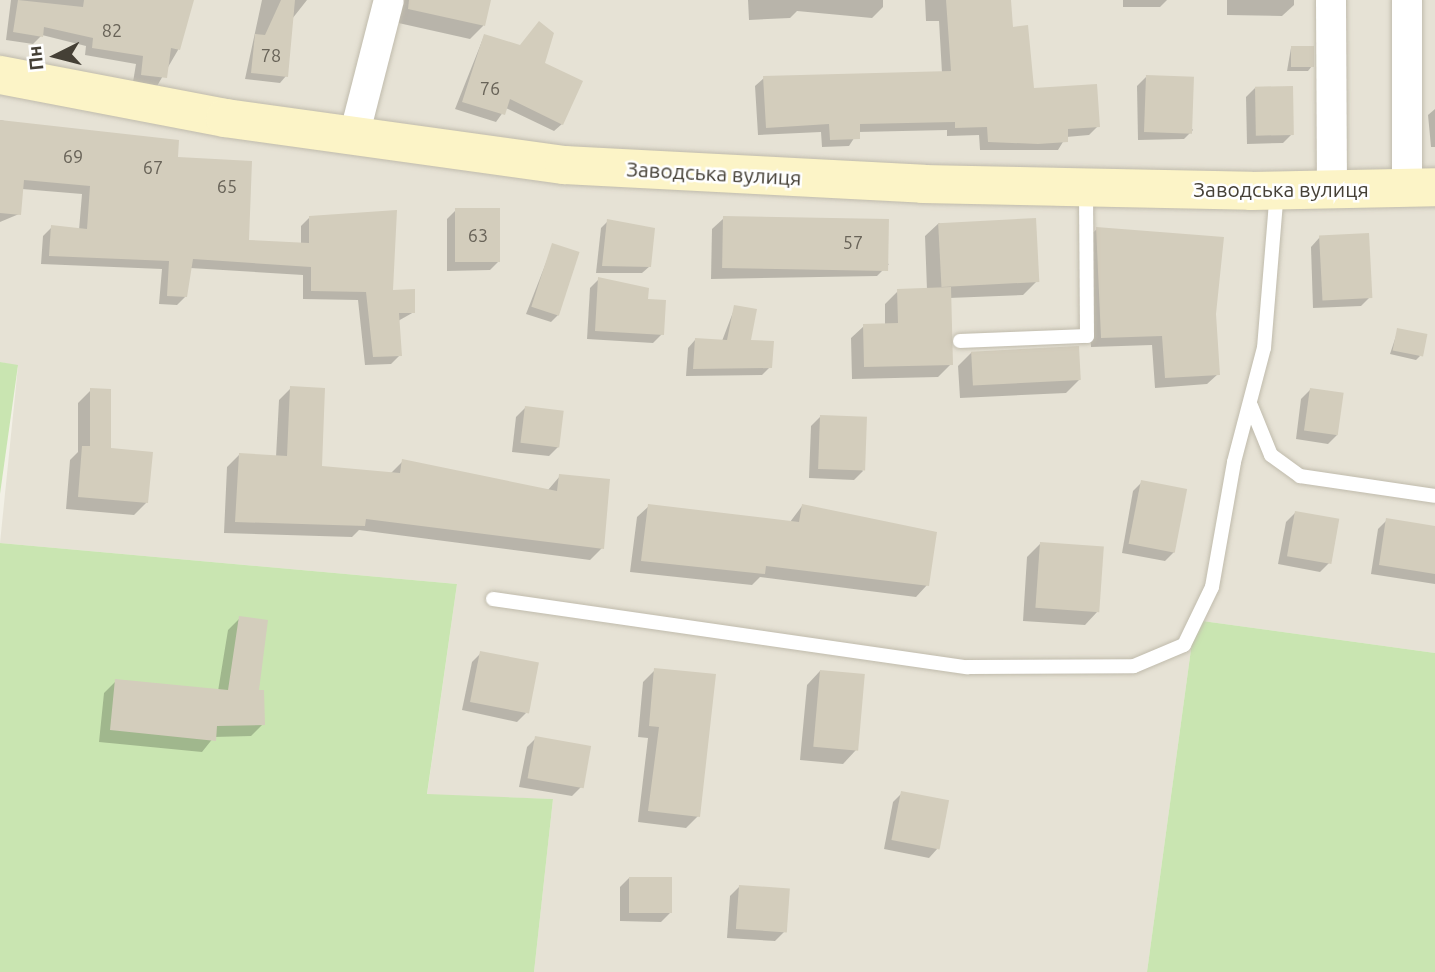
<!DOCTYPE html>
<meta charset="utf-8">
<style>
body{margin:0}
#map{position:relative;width:1435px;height:972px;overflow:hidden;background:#f2f0e6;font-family:Ubuntu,sans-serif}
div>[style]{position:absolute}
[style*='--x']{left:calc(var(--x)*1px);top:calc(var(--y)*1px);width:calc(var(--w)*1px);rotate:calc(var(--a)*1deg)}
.residential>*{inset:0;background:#e6e2d5}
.green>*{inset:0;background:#c9e5b1}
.shadow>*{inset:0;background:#0003}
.building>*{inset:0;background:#d3cdbc;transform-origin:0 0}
.roads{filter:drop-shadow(0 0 2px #c0bbac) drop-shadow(0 0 2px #c0bbac)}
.service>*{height:14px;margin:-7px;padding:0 7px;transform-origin:7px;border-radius:7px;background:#fff}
.minor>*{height:30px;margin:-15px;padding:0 15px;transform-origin:15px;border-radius:15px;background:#fff}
.secondary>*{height:38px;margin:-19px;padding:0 19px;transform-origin:19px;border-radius:19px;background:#fcf4c7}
span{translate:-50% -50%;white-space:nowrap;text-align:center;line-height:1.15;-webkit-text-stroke:5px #fff;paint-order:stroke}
.number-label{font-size:18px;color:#686358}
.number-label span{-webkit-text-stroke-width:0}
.street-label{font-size:21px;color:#454036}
.north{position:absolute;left:21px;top:21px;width:70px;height:70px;-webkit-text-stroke:5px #fff;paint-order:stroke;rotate:264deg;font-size:19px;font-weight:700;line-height:28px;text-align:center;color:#454036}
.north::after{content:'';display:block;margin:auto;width:24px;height:32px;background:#454036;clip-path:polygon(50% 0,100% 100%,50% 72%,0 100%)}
</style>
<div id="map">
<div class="residential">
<div style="clip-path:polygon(0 0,1435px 0,1435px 653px,1195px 620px,1147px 972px,534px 972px,553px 799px,427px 795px,457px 584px,0 543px,18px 366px,0 362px)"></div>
</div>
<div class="green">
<div style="clip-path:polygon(0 362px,18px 365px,0 494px)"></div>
<div style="clip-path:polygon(0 543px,457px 584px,427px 794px,553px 799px,534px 972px,0 972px)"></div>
<div style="clip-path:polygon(1195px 620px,1435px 653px,1435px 972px,1147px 972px)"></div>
</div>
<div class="shadow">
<div style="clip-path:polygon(11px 0,192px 0,178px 50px,157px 86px,133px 82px,136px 64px,85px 55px,86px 46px,42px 35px,33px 44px,6px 40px)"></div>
<div style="clip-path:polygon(262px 0,307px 0,292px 19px,286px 76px,280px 83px,245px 79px)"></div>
<div style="clip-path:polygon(399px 0,489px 0,483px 26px,470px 39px,394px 22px)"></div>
<div style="clip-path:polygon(704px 0,883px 0,883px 7px,872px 18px,797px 11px,790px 18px,749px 20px,748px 0)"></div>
<div style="clip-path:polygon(925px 0,994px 0,1033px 90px,1098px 126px,1089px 135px,1066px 137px,1058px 150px,980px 150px,979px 135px,947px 136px,947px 130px,858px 132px,849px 146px,822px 147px,821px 132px,758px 135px,755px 86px,764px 78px,942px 73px,939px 21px,926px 21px)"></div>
<div style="clip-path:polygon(1123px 0,1167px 0,1160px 7px,1123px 7px)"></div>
<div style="clip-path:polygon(1227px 0,1294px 0,1294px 5px,1282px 16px,1227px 15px)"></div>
<div style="clip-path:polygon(484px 36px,543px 64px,562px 124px,554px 131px,506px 108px,496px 122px,455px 109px)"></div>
<div style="clip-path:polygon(1291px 48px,1312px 66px,1308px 71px,1287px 71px)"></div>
<div style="clip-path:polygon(1146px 77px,1193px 130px,1184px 139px,1138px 140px,1137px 86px)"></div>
<div style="clip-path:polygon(1255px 88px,1292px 134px,1283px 143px,1247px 144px,1246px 97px)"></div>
<div style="clip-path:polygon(1435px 109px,1435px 147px,1431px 147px,1428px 115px)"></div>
<div style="clip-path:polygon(0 120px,176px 158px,247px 241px,301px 245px,301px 226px,309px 218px,414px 312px,398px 321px,400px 355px,391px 364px,365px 365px,358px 300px,303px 299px,303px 275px,190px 268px,186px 296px,177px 305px,159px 304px,162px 269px,41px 264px,43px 236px,52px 227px,79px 230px,82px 194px,22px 189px,19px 214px,0 222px)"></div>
<div style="clip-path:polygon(456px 210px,499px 261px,490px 270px,447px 271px,447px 219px)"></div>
<div style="clip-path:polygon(724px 218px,889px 264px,877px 276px,711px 279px,712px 229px)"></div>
<div style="clip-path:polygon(608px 221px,650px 266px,642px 273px,596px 273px,601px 228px)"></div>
<div style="clip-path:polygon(939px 223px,1037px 281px,1023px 295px,949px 298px,951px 364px,938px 377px,852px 379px,851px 338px,864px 326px,885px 325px,885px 304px,898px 291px,927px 290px,925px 236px)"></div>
<div style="clip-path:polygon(1097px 229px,1214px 314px,1218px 374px,1207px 384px,1155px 388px,1152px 345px,1091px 347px,1086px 239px)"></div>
<div style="clip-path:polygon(1320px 237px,1370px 297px,1361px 306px,1313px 308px,1311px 247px)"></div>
<div style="clip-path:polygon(553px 245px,559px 314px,551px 322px,526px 314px)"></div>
<div style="clip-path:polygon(599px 279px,662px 334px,653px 343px,587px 339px,590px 288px)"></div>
<div style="clip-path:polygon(735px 307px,749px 341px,770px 367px,762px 375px,686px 376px,688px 348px,695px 340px,722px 341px)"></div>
<div style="clip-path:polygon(1398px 330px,1420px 356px,1416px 360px,1390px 354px)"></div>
<div style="clip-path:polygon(972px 352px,1079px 380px,1066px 393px,960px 398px,958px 366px)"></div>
<div style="clip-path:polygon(291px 388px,320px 468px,390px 474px,403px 461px,548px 490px,560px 476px,602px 548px,590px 560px,359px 530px,352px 537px,224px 533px,227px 467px,239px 455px,276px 457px,279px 400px)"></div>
<div style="clip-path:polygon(91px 390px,109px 450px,147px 502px,134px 515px,66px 509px,70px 460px,78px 452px,78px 403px)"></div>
<div style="clip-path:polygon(1310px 390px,1337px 435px,1328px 444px,1296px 439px,1301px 399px)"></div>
<div style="clip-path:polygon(525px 408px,558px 447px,549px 456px,512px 452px,516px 417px)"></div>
<div style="clip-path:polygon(820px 417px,863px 471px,854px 480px,809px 478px,811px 426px)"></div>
<div style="clip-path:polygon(1142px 482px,1174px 552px,1165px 561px,1122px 553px,1133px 491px)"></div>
<div style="clip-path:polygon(649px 506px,790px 522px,802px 506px,927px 585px,916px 597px,760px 577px,752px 585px,630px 572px,637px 517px)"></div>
<div style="clip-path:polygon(1295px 513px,1329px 563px,1320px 572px,1278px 564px,1286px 522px)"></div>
<div style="clip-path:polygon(1387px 520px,1435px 528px,1435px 584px,1371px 574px,1378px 529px)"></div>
<div style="clip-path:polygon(1041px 543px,1098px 611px,1085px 625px,1023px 621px,1027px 557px)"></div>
<div style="clip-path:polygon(240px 618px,263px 724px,251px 736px,214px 737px,202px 752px,99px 742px,104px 693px,116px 681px,218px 691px,228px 630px)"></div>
<div style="clip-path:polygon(481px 653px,526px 713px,517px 722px,462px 710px,472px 662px)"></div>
<div style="clip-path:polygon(655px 670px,698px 816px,686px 828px,638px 822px,648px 738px,638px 737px,643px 682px)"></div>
<div style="clip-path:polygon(820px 671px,856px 750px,843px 764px,800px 760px,807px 685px)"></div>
<div style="clip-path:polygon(536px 738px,581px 787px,572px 796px,519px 787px,527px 747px)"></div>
<div style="clip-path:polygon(902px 793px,938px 848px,929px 858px,884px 849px,893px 802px)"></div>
<div style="clip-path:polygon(629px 878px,670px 913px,661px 922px,620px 921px,620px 887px)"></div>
<div style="clip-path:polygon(739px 887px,784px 932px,775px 941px,727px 938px,730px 896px)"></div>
</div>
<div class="building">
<div style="clip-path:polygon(18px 0,83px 7px,84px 0,194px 0,180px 50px,171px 48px,167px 78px,141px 75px,143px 56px,92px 48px,93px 38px,44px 27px,43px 37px,13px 32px)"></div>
<div style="clip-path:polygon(281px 0,295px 0,288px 77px,251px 73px,255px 34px,265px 35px)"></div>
<div style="clip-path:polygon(409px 0,491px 0,485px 26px,408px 9px)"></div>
<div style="clip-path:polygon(946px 0,1011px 0,1013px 27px,1028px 25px,1034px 88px,1097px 84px,1100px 127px,1068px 129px,1068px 142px,1038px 144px,988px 142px,987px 127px,955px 128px,955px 122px,860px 124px,860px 139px,830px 140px,829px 124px,766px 128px,763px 76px,951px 71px)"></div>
<div style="clip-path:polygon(539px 21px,554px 33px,545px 63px,583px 81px,563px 125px,510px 99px,505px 115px,462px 102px,484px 34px,520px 45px)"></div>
<div style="left:1291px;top:46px;width:23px;height:21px"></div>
<div style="left:1146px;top:75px;width:48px;height:57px;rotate:2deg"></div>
<div style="left:1293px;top:86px;width:49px;height:38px;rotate:89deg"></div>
<div style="clip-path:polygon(0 120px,179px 140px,178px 157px,252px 161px,249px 240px,309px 243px,309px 216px,397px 210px,393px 290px,415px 289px,415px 313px,399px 313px,402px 356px,373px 357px,366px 292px,311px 291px,311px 267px,193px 259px,187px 297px,167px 296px,169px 261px,49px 256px,51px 225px,87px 229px,90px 186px,24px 180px,21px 215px,0 213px)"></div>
<div style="left:455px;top:208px;width:45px;height:54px"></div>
<div style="left:723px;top:216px;width:166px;height:52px;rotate:1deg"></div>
<div style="left:1036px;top:218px;width:64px;height:98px;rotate:87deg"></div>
<div style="clip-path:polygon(607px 219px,655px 228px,651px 267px,602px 266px)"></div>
<div style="clip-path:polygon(1096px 227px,1224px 237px,1216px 314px,1220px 375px,1165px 378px,1162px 336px,1101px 338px)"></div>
<div style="left:1369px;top:233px;width:65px;height:50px;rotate:87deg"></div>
<div style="left:552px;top:243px;width:29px;height:67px;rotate:18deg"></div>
<div style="clip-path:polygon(598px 277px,649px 288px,648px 299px,666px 300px,664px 335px,595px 331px)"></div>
<div style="clip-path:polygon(951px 287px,953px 365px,864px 367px,863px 324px,898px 323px,897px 289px)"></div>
<div style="clip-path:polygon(734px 305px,757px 309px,751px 340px,774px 341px,772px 368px,693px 369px,695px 338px,727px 340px)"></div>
<div style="left:1397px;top:328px;width:31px;height:23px;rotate:11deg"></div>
<div style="left:1079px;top:346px;width:34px;height:108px;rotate:87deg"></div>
<div style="clip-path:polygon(290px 386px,325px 388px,322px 466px,400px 473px,402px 459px,557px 491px,559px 474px,610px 479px,604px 549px,366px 519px,365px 526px,235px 522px,239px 453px,287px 456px)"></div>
<div style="clip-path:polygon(90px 388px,111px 389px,111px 448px,153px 452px,148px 503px,78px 497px,82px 446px,90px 446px)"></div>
<div style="left:1310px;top:388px;width:34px;height:43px;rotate:8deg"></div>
<div style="left:525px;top:406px;width:39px;height:37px;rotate:7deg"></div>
<div style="left:820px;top:415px;width:47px;height:54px;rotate:2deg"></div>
<div style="left:1141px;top:480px;width:47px;height:65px;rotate:11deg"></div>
<div style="clip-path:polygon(648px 504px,799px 522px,802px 504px,937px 532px,929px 586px,766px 566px,765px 574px,641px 561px)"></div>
<div style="left:1295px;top:511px;width:45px;height:46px;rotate:10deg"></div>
<div style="clip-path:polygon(1386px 518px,1435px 526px,1435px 574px,1379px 565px)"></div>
<div style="left:1040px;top:542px;width:64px;height:66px;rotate:4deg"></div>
<div style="clip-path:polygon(239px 616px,268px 620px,259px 690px,264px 690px,265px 725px,217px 726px,216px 741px,110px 730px,115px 679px,228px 690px)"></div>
<div style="left:480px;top:651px;width:60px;height:52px;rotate:11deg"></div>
<div style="clip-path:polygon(654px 668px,716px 674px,700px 817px,648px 811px,659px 727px,649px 726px)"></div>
<div style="left:820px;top:670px;width:45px;height:77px;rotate:5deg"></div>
<div style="left:535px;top:736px;width:57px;height:43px;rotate:10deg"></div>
<div style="left:901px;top:791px;width:49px;height:50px;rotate:11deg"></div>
<div style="left:629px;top:877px;width:43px;height:36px"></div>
<div style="left:739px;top:885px;width:51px;height:44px;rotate:4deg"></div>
</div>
<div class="roads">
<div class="service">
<div style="--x:960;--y:341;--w:127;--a:-2.3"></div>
<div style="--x:1087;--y:336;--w:147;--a:-90.4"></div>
<div style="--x:1251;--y:406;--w:53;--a:67.8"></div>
<div style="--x:1271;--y:455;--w:36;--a:36"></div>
<div style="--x:1300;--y:476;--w:136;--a:8.4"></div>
<div style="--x:493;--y:599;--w:479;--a:8.2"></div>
<div style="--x:967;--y:667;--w:167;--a:-0.3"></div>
<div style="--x:1134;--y:666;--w:54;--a:-22.8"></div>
<div style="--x:1184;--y:645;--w:64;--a:-64.2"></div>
<div style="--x:1212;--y:587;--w:127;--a:-80"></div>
<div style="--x:1234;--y:462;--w:118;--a:-75.3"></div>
<div style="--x:1264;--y:348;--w:158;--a:-85.3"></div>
</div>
<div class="minor">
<div style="--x:1331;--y:0;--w:191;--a:89.7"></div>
<div style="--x:1407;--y:0;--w:187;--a:90"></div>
<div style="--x:354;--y:136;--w:140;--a:-75.6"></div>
</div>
<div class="secondary">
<div style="--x:0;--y:75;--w:229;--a:10.8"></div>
<div style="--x:225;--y:118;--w:342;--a:7.9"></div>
<div style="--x:564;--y:165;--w:360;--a:3"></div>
<div style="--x:923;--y:184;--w:328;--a:1.2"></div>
<div style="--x:1251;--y:191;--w:184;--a:-1.2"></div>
</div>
</div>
<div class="number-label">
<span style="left:112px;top:30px">82</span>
<span style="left:271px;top:55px">78</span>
<span style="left:490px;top:88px">76</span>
<span style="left:73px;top:156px">69</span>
<span style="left:153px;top:167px">67</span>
<span style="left:227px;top:186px">65</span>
<span style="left:478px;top:235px">63</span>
<span style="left:853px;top:242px">57</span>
</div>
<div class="street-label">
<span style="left:714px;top:173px;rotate:3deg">Заводська вулиця</span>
<span style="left:1281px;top:189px">Заводська вулиця</span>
</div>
<div class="north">Пн</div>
</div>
